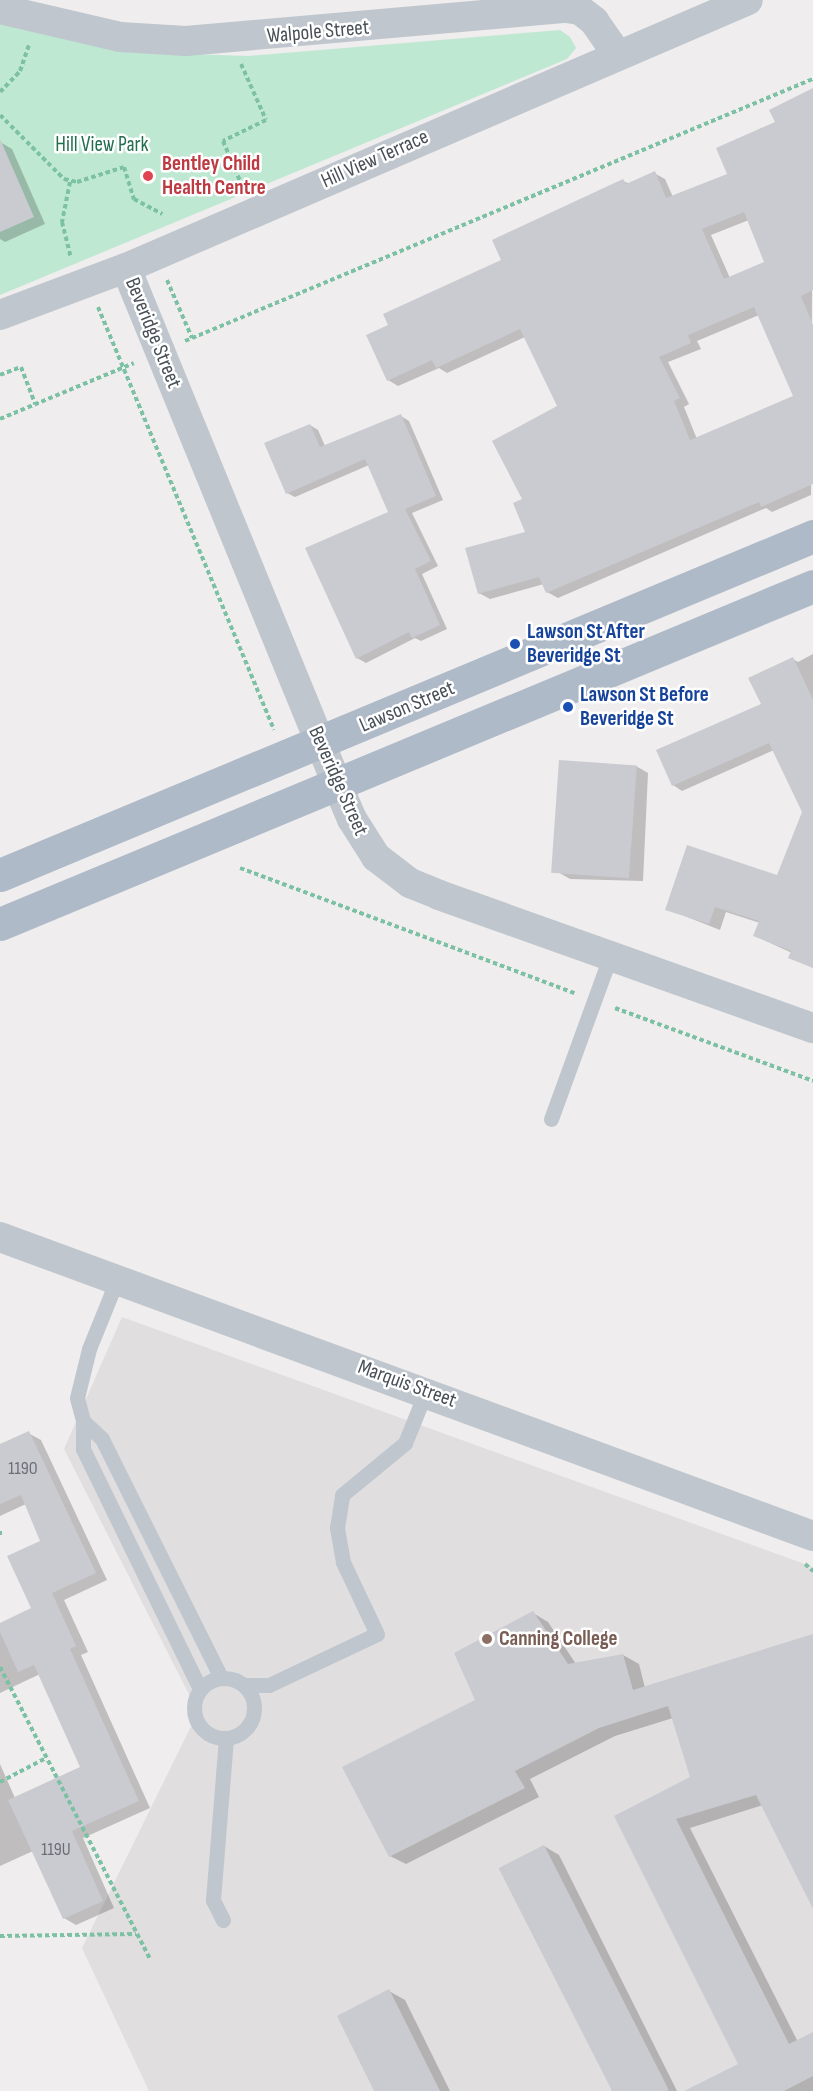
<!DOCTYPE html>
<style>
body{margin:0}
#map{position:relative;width:813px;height:2091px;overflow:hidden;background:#efeded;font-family:"Sofia Sans Condensed",sans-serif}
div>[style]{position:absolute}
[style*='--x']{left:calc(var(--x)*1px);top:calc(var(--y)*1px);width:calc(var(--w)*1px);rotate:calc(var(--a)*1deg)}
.education>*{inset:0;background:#e0dede}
.green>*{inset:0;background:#bfe8d2}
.shadow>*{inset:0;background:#0003}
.building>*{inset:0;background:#cacbd1;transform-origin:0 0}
.path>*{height:4px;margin-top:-2px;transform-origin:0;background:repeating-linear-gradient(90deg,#7cc1a4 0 4.5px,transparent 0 7.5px)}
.service>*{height:15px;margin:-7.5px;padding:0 7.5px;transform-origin:7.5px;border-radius:7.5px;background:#bfc6cd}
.service>.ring{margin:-7.5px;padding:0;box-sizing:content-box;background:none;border:15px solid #bfc6cd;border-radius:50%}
.minor>*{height:30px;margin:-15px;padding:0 15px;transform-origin:15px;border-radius:15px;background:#bfc6cd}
.primary>*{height:33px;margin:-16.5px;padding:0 16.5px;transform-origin:16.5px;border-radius:16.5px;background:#afbac8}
.dots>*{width:16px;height:16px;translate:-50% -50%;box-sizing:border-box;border:3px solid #fff;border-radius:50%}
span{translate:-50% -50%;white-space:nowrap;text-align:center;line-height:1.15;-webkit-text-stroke:5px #fff;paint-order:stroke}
.number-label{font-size:18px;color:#686e76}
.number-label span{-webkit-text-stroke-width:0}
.street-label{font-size:21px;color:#474f57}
.park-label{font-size:21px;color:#226f4e}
.health-label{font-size:21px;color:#be3a42;font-weight:700}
.left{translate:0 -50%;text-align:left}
.transit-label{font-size:21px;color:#164399;font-weight:700}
.education-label{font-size:21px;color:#785e54;font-weight:700}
</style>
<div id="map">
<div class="education">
<div style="clip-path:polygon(122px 1317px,813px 1567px,813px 2091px,149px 2091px,82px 1948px,198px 1712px,64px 1449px)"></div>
</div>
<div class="green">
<div style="clip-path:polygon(0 22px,158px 53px,248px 56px,560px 30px,570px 37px,576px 48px,567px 59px,0 295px)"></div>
</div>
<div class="shadow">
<div style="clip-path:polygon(evenodd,813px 90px,811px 495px,772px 512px,766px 508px,558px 598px,547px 592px,544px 584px,490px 599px,479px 593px,527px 533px,524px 500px,559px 407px,525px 337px,447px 373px,439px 368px,398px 386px,388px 380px,390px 326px,503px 261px,623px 181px,630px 184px,654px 173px,665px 179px,673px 197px,729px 175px,813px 90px,749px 220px,766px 263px,730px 278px,711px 235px,749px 220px,813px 90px,759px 315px,794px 397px,697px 439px,684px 407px,689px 404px,668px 362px,701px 349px,697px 341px,759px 315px)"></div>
<div style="clip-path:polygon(0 142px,12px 149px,45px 224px,5px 242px,0 239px)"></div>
<div style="clip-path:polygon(401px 416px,409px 421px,443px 500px,412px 513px,438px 566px,422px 574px,447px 629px,421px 641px,415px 638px,366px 663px,357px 658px,390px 513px,369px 465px,295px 497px,287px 493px,310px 425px,318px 430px,325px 446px)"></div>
<div style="clip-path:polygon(813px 654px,813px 823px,774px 750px,682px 791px,673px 785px,763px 704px,793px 659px,798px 662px)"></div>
<div style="clip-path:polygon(636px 766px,648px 773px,643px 881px,570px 879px,558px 872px)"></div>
<div style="clip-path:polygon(813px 845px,813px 968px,790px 957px,792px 953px,755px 936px,760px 923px,726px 912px,720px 930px,667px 909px,778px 877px)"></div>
<div style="clip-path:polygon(28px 1433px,41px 1440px,107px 1580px,64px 1600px,88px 1652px,81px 1655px,150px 1808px,83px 1838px,114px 1908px,76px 1925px,64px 1918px,33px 1851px,0 1866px,0 1764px,15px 1798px,82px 1768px,40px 1674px,0 1693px,0 1624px,33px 1609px,42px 1541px,26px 1504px,0 1516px,0 1445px)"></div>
<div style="clip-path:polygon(533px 1613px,548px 1622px,576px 1664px,623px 1655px,639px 1664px,645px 1688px,813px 1635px,813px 1905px,763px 1805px,690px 1828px,798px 2042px,813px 2034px,813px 2091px,688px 2091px,740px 2065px,616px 1816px,692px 1778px,673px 1718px,615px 1736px,530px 1779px,539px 1797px,406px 1864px,390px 1856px,476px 1701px)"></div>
<div style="clip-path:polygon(544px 1846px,559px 1855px,677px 2091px,612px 2091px)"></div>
<div style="clip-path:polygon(389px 1991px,405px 2000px,450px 2091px,376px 2091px)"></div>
</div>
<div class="building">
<div style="clip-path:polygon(evenodd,813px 88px,813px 290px,801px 296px,813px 325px,813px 484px,761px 507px,759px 502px,546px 593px,539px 577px,478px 594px,465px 548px,525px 532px,513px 503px,522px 499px,492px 441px,557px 406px,520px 329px,436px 368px,432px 360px,387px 381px,366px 335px,388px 325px,383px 314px,501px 260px,492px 240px,623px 179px,626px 184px,655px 171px,666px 198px,727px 174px,716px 148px,775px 122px,769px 110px,813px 88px,744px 212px,764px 262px,724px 279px,702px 229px,744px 212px,813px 88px,754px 307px,793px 396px,690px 440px,674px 401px,680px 398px,659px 357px,691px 343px,688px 335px,754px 307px)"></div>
<div style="clip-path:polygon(0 139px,34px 217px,0 232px)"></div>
<div style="clip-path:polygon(401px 414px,436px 496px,405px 509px,431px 561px,415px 569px,440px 625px,412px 638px,409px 632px,356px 659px,305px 548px,388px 512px,365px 459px,286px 494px,264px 443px,310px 424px,320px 447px)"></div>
<div style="clip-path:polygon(793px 657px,813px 700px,813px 968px,788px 958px,791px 951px,753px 936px,759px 921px,715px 907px,709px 924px,665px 910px,687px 845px,777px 875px,802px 812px,769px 743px,672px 786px,656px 750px,761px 704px,748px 678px)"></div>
<div style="left:559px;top:760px;width:78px;height:113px;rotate:4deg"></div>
<div style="clip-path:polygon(29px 1431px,96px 1573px,52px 1593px,76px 1646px,70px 1649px,139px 1801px,72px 1831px,103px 1901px,63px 1919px,8px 1800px,80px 1767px,34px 1665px,18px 1672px,0 1632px,0 1623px,31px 1608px,7px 1556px,40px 1541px,21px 1495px,0 1504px,0 1444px)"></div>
<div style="clip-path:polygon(533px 1611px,568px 1664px,623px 1654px,633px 1690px,813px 1634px,813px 1909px,756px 1795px,676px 1819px,789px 2044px,813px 2032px,813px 2076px,784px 2091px,684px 2091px,738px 2064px,614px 1816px,690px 1777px,668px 1706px,599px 1728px,515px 1771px,525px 1788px,389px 1857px,342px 1767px,475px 1700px,454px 1653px)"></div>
<div style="left:544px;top:1845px;width:275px;height:51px;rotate:63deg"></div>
<div style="clip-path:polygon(389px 1989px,440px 2091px,374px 2091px,337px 2016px)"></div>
</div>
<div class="path">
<div style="--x:241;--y:64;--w:61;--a:65.9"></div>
<div style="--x:266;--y:120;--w:48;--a:154"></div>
<div style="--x:223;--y:141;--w:51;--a:66.9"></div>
<div style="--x:0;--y:92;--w:29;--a:-46"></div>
<div style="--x:20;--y:71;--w:28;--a:-71"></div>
<div style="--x:0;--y:115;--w:91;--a:45"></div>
<div style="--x:64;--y:179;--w:13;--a:13"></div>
<div style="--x:77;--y:182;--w:49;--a:-17.7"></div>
<div style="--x:124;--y:167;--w:34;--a:73"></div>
<div style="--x:134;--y:199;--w:32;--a:28"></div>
<div style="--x:70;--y:182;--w:41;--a:101.3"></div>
<div style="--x:62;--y:222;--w:37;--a:76"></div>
<div style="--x:167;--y:280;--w:63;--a:66.7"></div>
<div style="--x:98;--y:307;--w:458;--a:67.4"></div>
<div style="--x:185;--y:341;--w:680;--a:-22.65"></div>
<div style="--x:0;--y:375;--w:22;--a:-21"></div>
<div style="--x:21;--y:367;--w:40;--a:69"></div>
<div style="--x:0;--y:419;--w:145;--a:-22.7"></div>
<div style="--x:240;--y:868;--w:357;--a:20.5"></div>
<div style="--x:615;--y:1008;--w:211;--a:20.2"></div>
<div style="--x:0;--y:1531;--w:7;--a:90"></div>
<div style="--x:805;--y:1564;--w:11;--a:41"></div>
<div style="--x:0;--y:1667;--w:328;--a:62.8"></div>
<div style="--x:0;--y:1782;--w:52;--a:-27.6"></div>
<div style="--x:0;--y:1936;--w:136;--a:-0.8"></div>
</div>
<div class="service">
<div style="--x:551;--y:1119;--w:176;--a:-70"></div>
<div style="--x:122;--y:1280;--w:16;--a:130"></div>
<div style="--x:112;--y:1292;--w:61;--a:112"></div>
<div style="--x:89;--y:1349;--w:50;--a:103.8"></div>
<div style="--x:77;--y:1398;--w:24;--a:75"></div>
<div style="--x:83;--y:1421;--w:28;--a:90"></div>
<div style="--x:83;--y:1449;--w:267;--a:64"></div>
<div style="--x:83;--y:1421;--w:26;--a:43"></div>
<div style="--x:102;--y:1439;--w:267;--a:63.5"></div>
<div class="ring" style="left:194px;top:1678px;width:45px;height:45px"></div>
<div style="--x:245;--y:1685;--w:24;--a:0"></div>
<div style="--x:269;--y:1685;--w:119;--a:-25.3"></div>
<div style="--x:377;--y:1634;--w:80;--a:-115.3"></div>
<div style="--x:343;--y:1562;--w:35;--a:-100"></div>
<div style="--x:337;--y:1528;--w:33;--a:-81"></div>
<div style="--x:342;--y:1495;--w:82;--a:-39.5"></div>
<div style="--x:405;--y:1443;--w:56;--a:-68"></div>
<div style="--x:223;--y:1920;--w:22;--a:-117"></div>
<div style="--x:213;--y:1900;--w:162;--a:-85.4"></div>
</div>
<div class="minor">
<div style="--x:0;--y:9;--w:123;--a:13.1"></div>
<div style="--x:120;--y:37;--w:66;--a:3.5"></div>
<div style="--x:186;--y:41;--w:381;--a:-5"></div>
<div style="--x:566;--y:8;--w:14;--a:8"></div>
<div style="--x:580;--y:10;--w:18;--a:38"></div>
<div style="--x:594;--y:21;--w:40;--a:55.1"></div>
<div style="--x:126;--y:268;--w:557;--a:67.76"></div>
<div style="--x:337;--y:784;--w:38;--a:67"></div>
<div style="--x:352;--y:819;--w:45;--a:57.7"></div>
<div style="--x:376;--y:857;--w:43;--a:37.4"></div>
<div style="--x:410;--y:883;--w:31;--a:22"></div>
<div style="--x:439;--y:895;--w:397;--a:19.6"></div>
<div style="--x:0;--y:315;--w:134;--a:-20.5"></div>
<div style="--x:126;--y:268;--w:677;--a:-23.31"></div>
<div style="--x:0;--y:1237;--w:866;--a:20.19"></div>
</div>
<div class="primary">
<div style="--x:0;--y:875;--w:881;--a:-22.63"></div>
<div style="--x:0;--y:924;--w:880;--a:-22.57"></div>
</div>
<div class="dots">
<div style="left:148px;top:176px;background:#e0444e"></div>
<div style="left:515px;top:644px;background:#1a4fb4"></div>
<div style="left:568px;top:707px;background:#1a4fb4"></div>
<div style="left:487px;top:1639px;background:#8d6e63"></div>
</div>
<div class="number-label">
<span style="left:23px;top:1469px">119O</span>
<span style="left:56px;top:1850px">119U</span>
</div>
<div class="street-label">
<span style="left:318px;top:32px;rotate:-5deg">Walpole Street</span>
<span style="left:375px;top:159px;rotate:-24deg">Hill View Terrace</span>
<span style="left:153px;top:333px;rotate:68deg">Beveridge Street</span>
<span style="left:407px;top:707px;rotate:-23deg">Lawson Street</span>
<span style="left:338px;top:781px;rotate:66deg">Beveridge Street</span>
<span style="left:407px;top:1384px;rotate:20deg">Marquis Street</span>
</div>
<div class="park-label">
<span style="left:102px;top:145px">Hill View Park</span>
</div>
<div class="health-label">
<span class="left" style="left:162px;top:176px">Bentley Child<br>Health Centre</span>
</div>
<div class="transit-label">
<span class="left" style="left:527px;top:644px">Lawson St After<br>Beveridge St</span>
<span class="left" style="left:580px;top:707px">Lawson St Before<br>Beveridge St</span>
</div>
<div class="education-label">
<span class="left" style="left:499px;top:1639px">Canning College</span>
</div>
</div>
